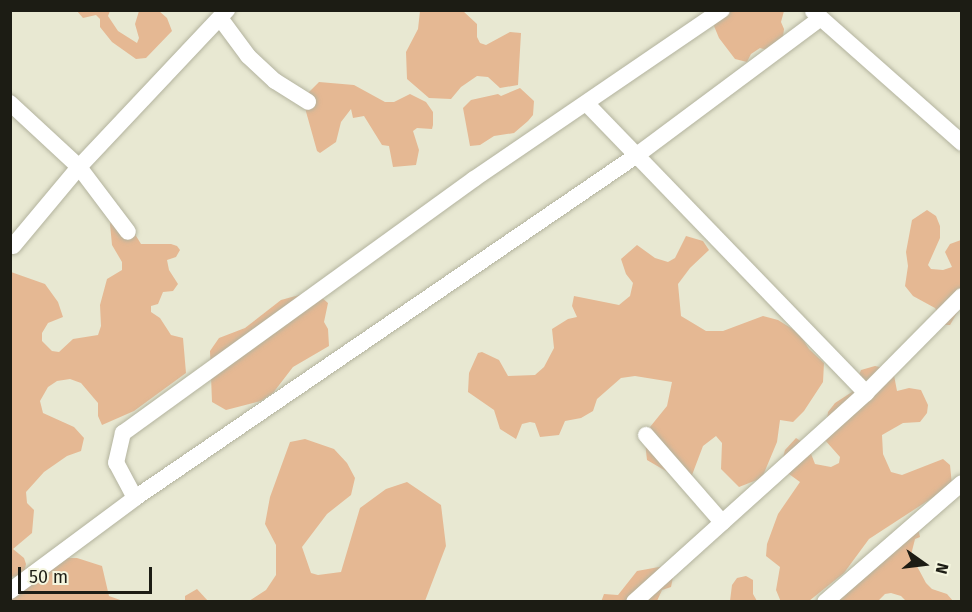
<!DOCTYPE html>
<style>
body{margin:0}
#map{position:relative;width:972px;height:612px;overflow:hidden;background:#e8e8d2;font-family:"Fira Sans",sans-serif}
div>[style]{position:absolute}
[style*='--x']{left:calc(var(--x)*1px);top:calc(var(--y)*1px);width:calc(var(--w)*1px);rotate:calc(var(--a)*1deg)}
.green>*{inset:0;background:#e5b893}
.roads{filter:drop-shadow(0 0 2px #b3b39e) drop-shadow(0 0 2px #b3b39e)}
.street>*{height:16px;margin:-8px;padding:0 8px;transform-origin:8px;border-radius:8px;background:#fff}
span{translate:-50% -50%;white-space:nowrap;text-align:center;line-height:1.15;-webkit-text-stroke:5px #f5f6df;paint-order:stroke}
.frame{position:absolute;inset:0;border:12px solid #1c1c14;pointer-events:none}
.north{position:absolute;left:894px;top:534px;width:60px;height:60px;-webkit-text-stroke:4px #f5f6df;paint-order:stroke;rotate:104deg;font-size:16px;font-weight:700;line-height:24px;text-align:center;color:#1c1c14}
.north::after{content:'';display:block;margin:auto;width:21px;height:27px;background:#1c1c14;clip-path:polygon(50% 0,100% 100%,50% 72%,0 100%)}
.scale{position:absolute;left:18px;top:567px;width:134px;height:27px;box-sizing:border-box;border:3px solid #1c1c14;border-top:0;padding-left:8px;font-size:18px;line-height:21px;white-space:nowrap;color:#1c1c14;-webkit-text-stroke:4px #f5f6df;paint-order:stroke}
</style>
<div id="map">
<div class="green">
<div style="clip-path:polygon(77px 11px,110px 11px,108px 16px,118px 31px,137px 43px,139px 38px,135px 24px,139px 11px,159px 11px,167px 18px,172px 31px,146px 58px,136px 59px,112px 42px,100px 27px,100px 19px,96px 15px,83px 18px)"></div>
<div style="clip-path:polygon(420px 11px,463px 11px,477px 24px,477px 37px,480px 43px,486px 45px,510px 32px,521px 33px,518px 85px,500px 88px,488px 77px,477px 76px,461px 87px,451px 99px,429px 98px,407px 79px,406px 52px,418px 29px)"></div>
<div style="clip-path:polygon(716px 11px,784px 11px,781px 22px,784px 29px,783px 37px,770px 51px,760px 48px,751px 54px,747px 62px,735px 59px,719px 38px,714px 26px)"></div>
<div style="clip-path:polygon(319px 82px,354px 85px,385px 102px,394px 102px,410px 94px,426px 102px,433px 112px,433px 125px,432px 129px,417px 128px,413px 131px,419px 150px,416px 165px,393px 167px,389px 146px,382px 145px,364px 116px,353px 118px,351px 109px,341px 122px,336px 142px,320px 153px,317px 151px,305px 108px,308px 93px)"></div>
<div style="clip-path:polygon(520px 88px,534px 101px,533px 115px,528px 121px,514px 133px,494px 136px,480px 145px,470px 146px,463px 108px,471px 100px,498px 94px,501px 96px)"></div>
<div style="clip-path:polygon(927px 210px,936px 216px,940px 226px,940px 238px,928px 265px,931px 269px,943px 270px,952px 267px,945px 252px,950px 244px,961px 240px,961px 306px,950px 325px,945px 325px,935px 308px,913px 296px,905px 286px,908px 266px,906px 252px,912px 220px)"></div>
<div style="clip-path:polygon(113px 218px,133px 231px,141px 244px,171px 244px,177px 246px,180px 250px,176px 257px,167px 260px,169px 270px,178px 284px,173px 291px,163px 292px,158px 304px,151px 306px,151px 312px,160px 318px,171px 335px,183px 338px,186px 373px,134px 411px,102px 425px,98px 416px,98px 403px,81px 383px,70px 379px,57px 381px,48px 387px,40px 401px,43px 413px,74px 427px,84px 438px,81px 451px,67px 456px,44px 472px,26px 492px,27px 503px,34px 510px,32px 533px,13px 549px,24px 558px,26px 564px,24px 575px,11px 577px,11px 272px,45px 284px,58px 302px,63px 317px,48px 323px,42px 333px,42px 341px,52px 351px,59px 352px,73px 339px,98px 335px,101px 326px,100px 305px,107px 279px,122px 270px,122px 262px,112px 245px,110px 224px)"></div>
<div style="clip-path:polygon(686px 236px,703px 241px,709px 250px,690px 268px,678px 284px,681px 316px,706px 331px,723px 331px,763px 316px,778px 320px,799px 333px,809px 349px,824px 363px,823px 382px,804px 411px,793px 422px,780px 420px,777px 442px,762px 478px,739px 487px,721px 469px,722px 443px,716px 436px,703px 446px,692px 475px,671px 474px,647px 460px,645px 442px,650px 427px,667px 406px,672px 382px,635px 376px,621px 378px,597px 399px,593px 411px,581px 418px,565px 421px,559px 435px,540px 437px,535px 423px,530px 422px,522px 424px,516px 439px,500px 429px,494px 410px,468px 392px,469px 373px,478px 353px,482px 352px,499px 360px,508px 376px,535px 375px,544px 367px,554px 348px,552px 329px,568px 319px,577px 317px,572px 306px,574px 296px,619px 305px,630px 296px,633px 283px,626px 274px,621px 259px,637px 245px,655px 258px,668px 262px,675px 258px)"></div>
<div style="clip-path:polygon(314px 291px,328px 303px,324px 322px,328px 329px,329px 346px,293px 367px,273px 393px,261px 401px,226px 410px,212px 402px,210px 351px,219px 338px,245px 328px,281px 300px)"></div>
<div style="clip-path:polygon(875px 366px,893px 370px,897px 391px,909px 388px,921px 390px,928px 405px,927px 413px,920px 422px,903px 423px,882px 435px,883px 454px,891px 472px,902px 475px,943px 459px,950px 465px,952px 485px,869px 539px,844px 573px,809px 601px,781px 602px,776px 590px,780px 567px,766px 556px,767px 544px,778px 514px,800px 482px,789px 474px,784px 474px,782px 461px,785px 450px,796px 438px,808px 446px,815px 464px,831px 467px,839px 463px,840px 457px,824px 439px,828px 412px,835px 403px,852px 392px,861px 370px)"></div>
<div style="clip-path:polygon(305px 439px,334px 449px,347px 463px,355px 478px,351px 495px,327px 514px,302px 547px,311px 573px,318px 575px,341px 572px,360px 508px,386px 489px,407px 482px,441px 505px,446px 546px,425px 601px,249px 601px,266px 590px,276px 575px,276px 545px,265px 524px,270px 497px,290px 442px)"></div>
<div style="clip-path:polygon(918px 528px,920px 537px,915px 539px,911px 555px,926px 583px,932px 589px,947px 594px,953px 601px,906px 601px,901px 596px,891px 593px,885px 594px,878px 601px,836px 602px)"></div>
<div style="clip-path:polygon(52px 558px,77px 558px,102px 566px,109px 596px,123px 601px,11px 602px,11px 595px)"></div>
<div style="clip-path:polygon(670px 565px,673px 577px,671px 587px,662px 590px,657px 601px,601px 602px,604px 594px,618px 595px,637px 571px)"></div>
<div style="clip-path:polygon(746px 576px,753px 580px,753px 594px,757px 601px,730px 601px,732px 585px,737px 578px)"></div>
<div style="clip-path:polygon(197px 589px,208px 601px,185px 601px,185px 596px)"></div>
</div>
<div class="roads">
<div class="street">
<div style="--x:813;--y:11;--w:199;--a:41.5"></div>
<div style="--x:220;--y:18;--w:47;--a:53.6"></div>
<div style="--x:248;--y:56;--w:37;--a:43"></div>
<div style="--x:275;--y:81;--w:39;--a:32"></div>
<div style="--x:10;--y:103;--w:94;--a:42.8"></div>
<div style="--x:79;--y:167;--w:81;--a:53"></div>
<div style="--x:587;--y:104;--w:402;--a:46"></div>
<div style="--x:13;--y:246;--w:103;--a:-50.1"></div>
<div style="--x:79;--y:167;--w:216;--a:-46.7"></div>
<div style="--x:646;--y:435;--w:116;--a:48.9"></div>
<div style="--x:135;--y:498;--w:40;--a:-118"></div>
<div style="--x:116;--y:463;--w:31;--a:-77"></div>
<div style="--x:123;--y:433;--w:433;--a:-35.9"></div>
<div style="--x:474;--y:179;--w:300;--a:-34.3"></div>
<div style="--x:10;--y:591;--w:156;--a:-36.6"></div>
<div style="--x:135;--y:498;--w:608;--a:-34.34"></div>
<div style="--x:637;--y:155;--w:229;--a:-36.7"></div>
<div style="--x:634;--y:602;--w:312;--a:-42"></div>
<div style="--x:866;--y:393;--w:136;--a:-45.3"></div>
<div style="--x:825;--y:602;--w:181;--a:-41"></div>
</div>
</div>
<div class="frame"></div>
<div class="north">N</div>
<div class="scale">50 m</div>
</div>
